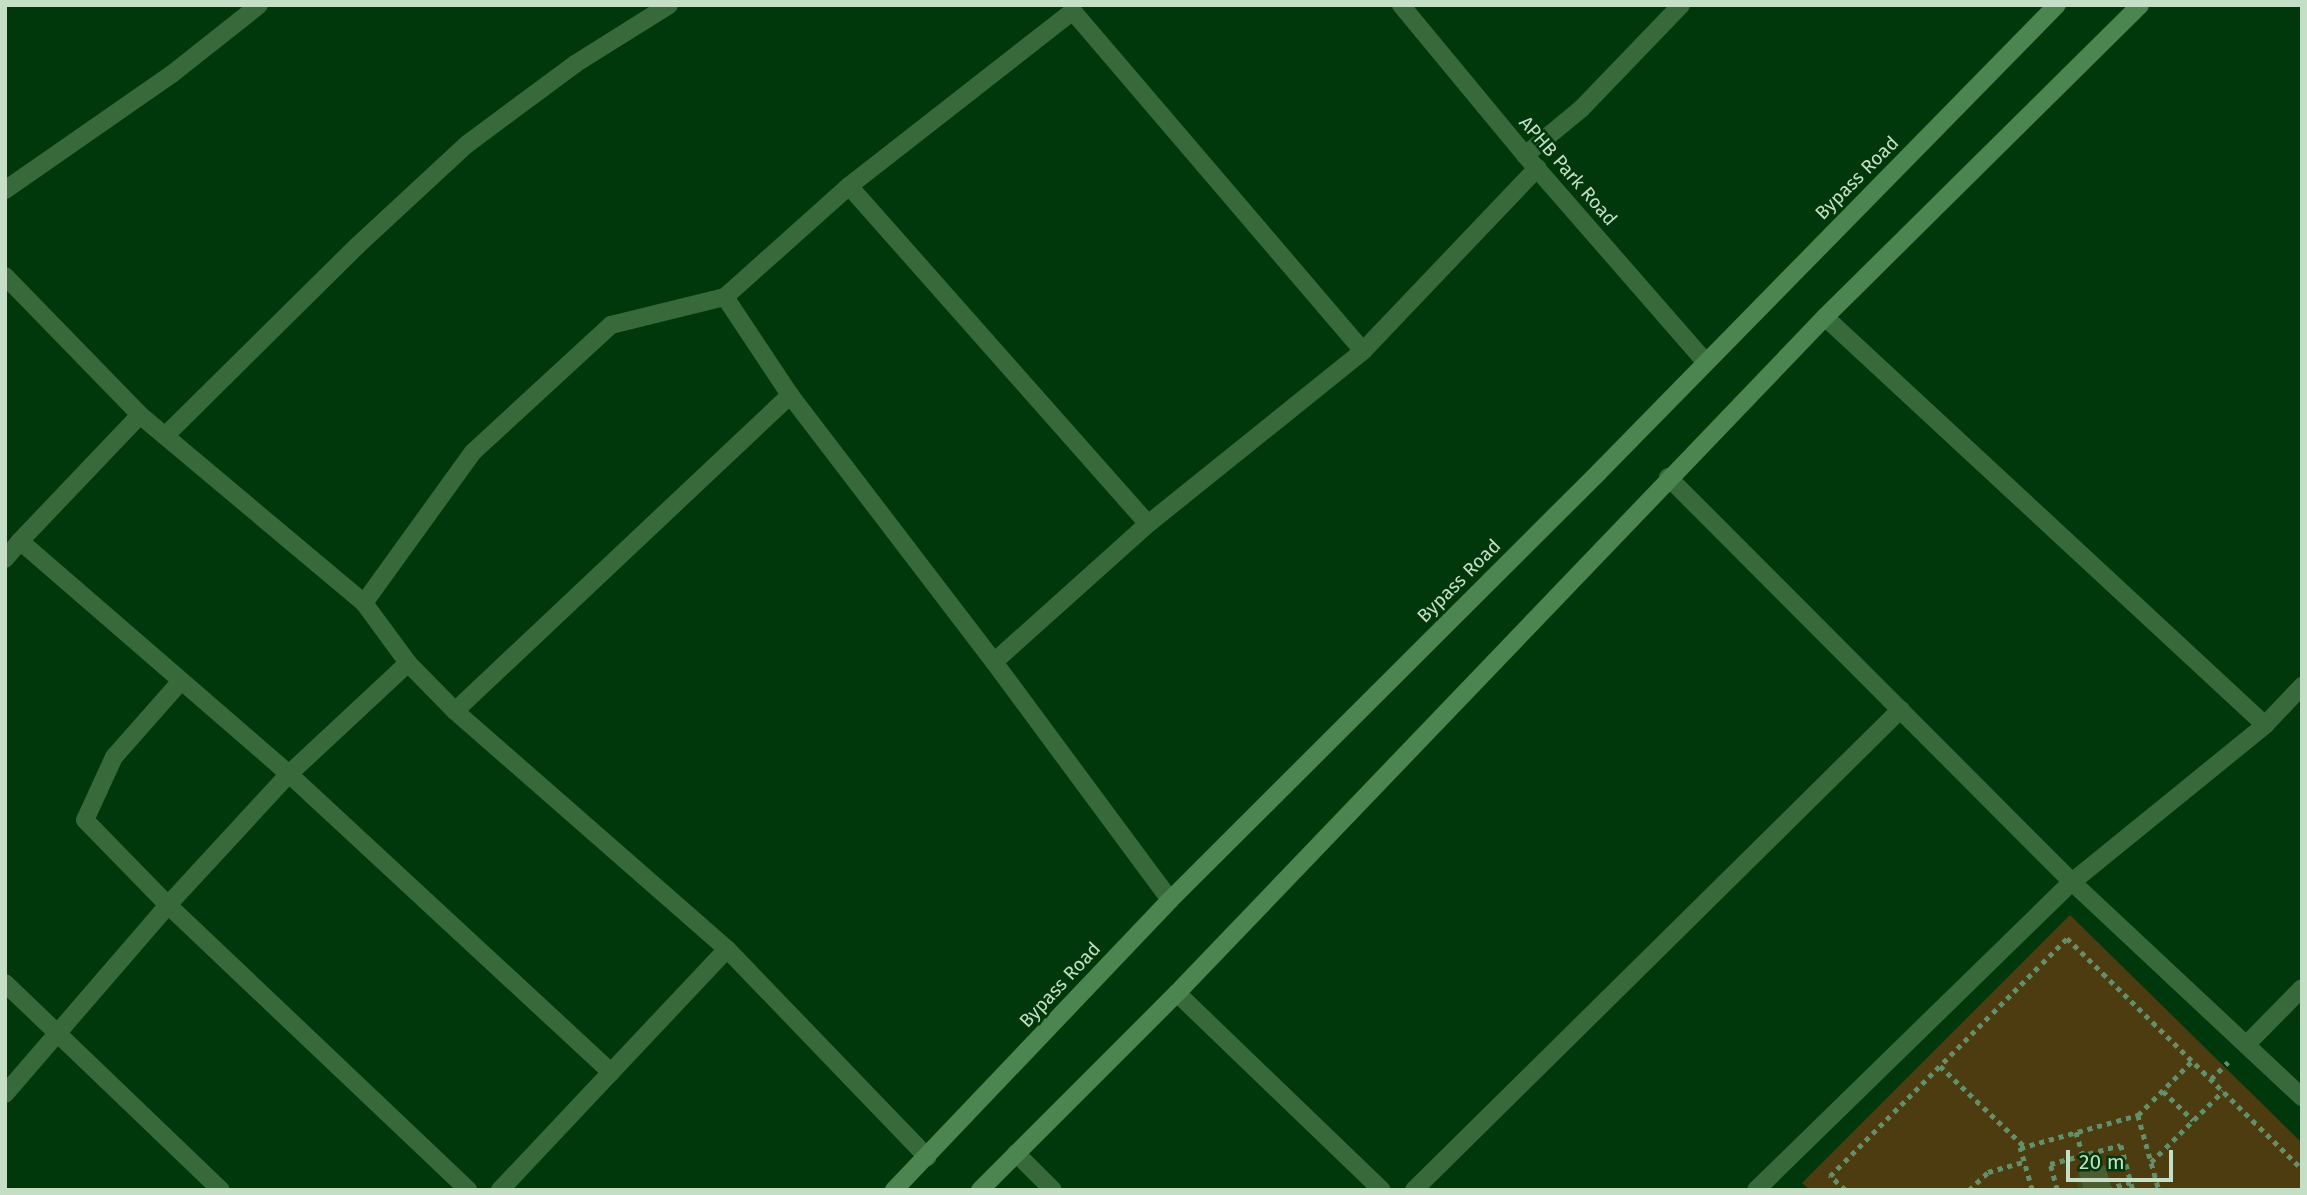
<!DOCTYPE html>
<style>
body{margin:0}
#map{position:relative;width:2307px;height:1195px;overflow:hidden;background:#00380b;font-family:"Fira Sans",sans-serif}
div>[style]{position:absolute}
[style*='--x']{left:calc(var(--x)*1px);top:calc(var(--y)*1px);width:calc(var(--w)*1px);rotate:calc(var(--a)*1deg)}
.green>*{inset:0;background:#4e3c11}
.path>*{height:4.5px;margin-top:-2.25px;transform-origin:0;background:repeating-linear-gradient(90deg,#658e6a 0 5px,transparent 0 10px)}
.minor>*{height:18px;margin:-9px;padding:0 9px;transform-origin:9px;border-radius:9px;background:#37693b}
.secondary>*{height:18px;margin:-9px;padding:0 9px;transform-origin:9px;border-radius:9px;background:#4b854f}
.wall>*{inset:0;background:#3d4e1f}
.building>*{inset:0;background:#4c5e31}
span{translate:-50% -50%;white-space:nowrap;text-align:center;line-height:1.15;-webkit-text-stroke:5px #00380b;paint-order:stroke}
.street-label{font-size:19px;color:#c4dfc5}
.frame{position:absolute;inset:0;border:7px solid #c4dfc5;pointer-events:none}
.scale{position:absolute;left:2066px;top:1150px;width:107px;height:32px;box-sizing:border-box;border:4px solid #c4dfc5;border-top:0;padding-left:9px;font-size:21px;line-height:24px;white-space:nowrap;color:#c4dfc5;-webkit-text-stroke:5px #00380b;paint-order:stroke}
</style>
<div id="map">
<div class="green">
<div style="clip-path:polygon(2070px 915px,2302px 1143px,2302px 1190px,1810px 1190px,1802px 1183px)"></div>
</div>
<div class="path">
<div style="--x:1940;--y:1066;--w:117;--a:43.6"></div>
<div style="--x:2211;--y:1079;--w:24;--a:-45"></div>
<div style="--x:2163;--y:1091;--w:42;--a:44"></div>
<div style="--x:2138;--y:1115;--w:76;--a:-45"></div>
<div style="--x:2076;--y:1132;--w:24;--a:73"></div>
<div style="--x:2151;--y:1162;--w:101;--a:-44.6"></div>
<div style="--x:2107;--y:1189;--w:25;--a:-16"></div>
<div style="--x:1845;--y:1190;--w:21;--a:-137"></div>
<div style="--x:1830;--y:1176;--w:336;--a:-45.1"></div>
<div style="--x:2067;--y:938;--w:330;--a:44.5"></div>
<div style="--x:1969;--y:1190;--w:26;--a:-43"></div>
<div style="--x:1988;--y:1172;--w:37;--a:-16"></div>
<div style="--x:2032;--y:1190;--w:44;--a:-105.9"></div>
<div style="--x:2020;--y:1148;--w:123;--a:-15.6"></div>
<div style="--x:2138;--y:1115;--w:78;--a:74.4"></div>
<div style="--x:2057;--y:1190;--w:27;--a:-105"></div>
<div style="--x:2050;--y:1164;--w:73;--a:-15"></div>
<div style="--x:2121;--y:1145;--w:47;--a:75.1"></div>
</div>
<div class="minor">
<div style="--x:1401;--y:5;--w:195;--a:50.4"></div>
<div style="--x:1525;--y:155;--w:274;--a:48.9"></div>
<div style="--x:1525;--y:155;--w:72;--a:-39.4"></div>
<div style="--x:1581;--y:109;--w:144;--a:-46.1"></div>
<div style="--x:849;--y:186;--w:451;--a:48.5"></div>
<div style="--x:5;--y:190;--w:203;--a:-34.8"></div>
<div style="--x:172;--y:74;--w:111;--a:-38.4"></div>
<div style="--x:5;--y:276;--w:194;--a:45.8"></div>
<div style="--x:140;--y:415;--w:292;--a:40"></div>
<div style="--x:364;--y:603;--w:74;--a:53.7"></div>
<div style="--x:408;--y:663;--w:67;--a:45.6"></div>
<div style="--x:455;--y:711;--w:361;--a:41.2"></div>
<div style="--x:727;--y:949;--w:289;--a:46.1"></div>
<div style="--x:1363;--y:351;--w:447;--a:-130.5"></div>
<div style="--x:1073;--y:11;--w:284;--a:142"></div>
<div style="--x:849;--y:186;--w:166;--a:138.2"></div>
<div style="--x:725;--y:297;--w:118;--a:56.4"></div>
<div style="--x:790;--y:395;--w:336;--a:52.6"></div>
<div style="--x:994;--y:662;--w:207;--a:-41.9"></div>
<div style="--x:1148;--y:524;--w:276;--a:-38.8"></div>
<div style="--x:1363;--y:351;--w:253;--a:-46.4"></div>
<div style="--x:165;--y:436;--w:270;--a:-44.7"></div>
<div style="--x:357;--y:246;--w:149;--a:-42.8"></div>
<div style="--x:466;--y:145;--w:136;--a:-36.6"></div>
<div style="--x:575;--y:64;--w:111;--a:-32.1"></div>
<div style="--x:1668;--y:477;--w:572;--a:45.07"></div>
<div style="--x:2072;--y:882;--w:315;--a:43.1"></div>
<div style="--x:20;--y:541;--w:174;--a:-46.4"></div>
<div style="--x:5;--y:559;--w:23;--a:-50"></div>
<div style="--x:20;--y:541;--w:356;--a:40.9"></div>
<div style="--x:289;--y:774;--w:163;--a:-43"></div>
<div style="--x:364;--y:603;--w:186;--a:-54.2"></div>
<div style="--x:473;--y:452;--w:188;--a:-42.6"></div>
<div style="--x:611;--y:325;--w:117;--a:-13.8"></div>
<div style="--x:994;--y:662;--w:296;--a:53.5"></div>
<div style="--x:181;--y:681;--w:101;--a:131.4"></div>
<div style="--x:114;--y:757;--w:69;--a:114.7"></div>
<div style="--x:85;--y:820;--w:119;--a:45.7"></div>
<div style="--x:168;--y:905;--w:414;--a:43.5"></div>
<div style="--x:455;--y:711;--w:461;--a:-43.3"></div>
<div style="--x:2265;--y:725;--w:54;--a:-46.5"></div>
<div style="--x:5;--y:983;--w:299;--a:43.8"></div>
<div style="--x:1177;--y:993;--w:284;--a:43.9"></div>
<div style="--x:2247;--y:1044;--w:78;--a:-45.5"></div>
<div style="--x:5;--y:1094;--w:250;--a:-49.2"></div>
<div style="--x:168;--y:905;--w:178;--a:-47.3"></div>
<div style="--x:289;--y:774;--w:439;--a:42.8"></div>
<div style="--x:1016;--y:1153;--w:52;--a:45"></div>
<div style="--x:500;--y:1190;--w:331;--a:-46.7"></div>
<div style="--x:1414;--y:1190;--w:684;--a:-44.64"></div>
<div style="--x:1756;--y:1190;--w:441;--a:-44.3"></div>
<div style="--x:2072;--y:882;--w:249;--a:-39.1"></div>
<div style="--x:2265;--y:725;--w:600;--a:-137.16"></div>
</div>
<div class="secondary">
<div style="--x:894;--y:1190;--w:400;--a:-46.4"></div>
<div style="--x:1170;--y:900;--w:606;--a:-44.93"></div>
<div style="--x:1599;--y:472;--w:654;--a:-45.56"></div>
<div style="--x:980;--y:1190;--w:279;--a:-45"></div>
<div style="--x:1177;--y:993;--w:936;--a:-46.21"></div>
<div style="--x:1825;--y:317;--w:443;--a:-44.7"></div>
</div>
<div class="wall">
<div style="clip-path:polygon(2079px 1172px,2112px 1190px,2079px 1190px,2076px 1180px)"></div>
</div>
<div class="building">
<div style="clip-path:polygon(2105px 1165px,2112px 1190px,2084px 1190px,2079px 1172px)"></div>
</div>
<div class="street-label">
<span style="left:1568px;top:171px;rotate:49deg">APHB Park Road</span>
<span style="left:1857px;top:178px;rotate:-45deg">Bypass Road</span>
<span style="left:1459px;top:581px;rotate:-45deg">Bypass Road</span>
<span style="left:1060px;top:985px;rotate:-47deg">Bypass Road</span>
</div>
<div class="frame"></div>
<div class="scale">20 m</div>
</div>
